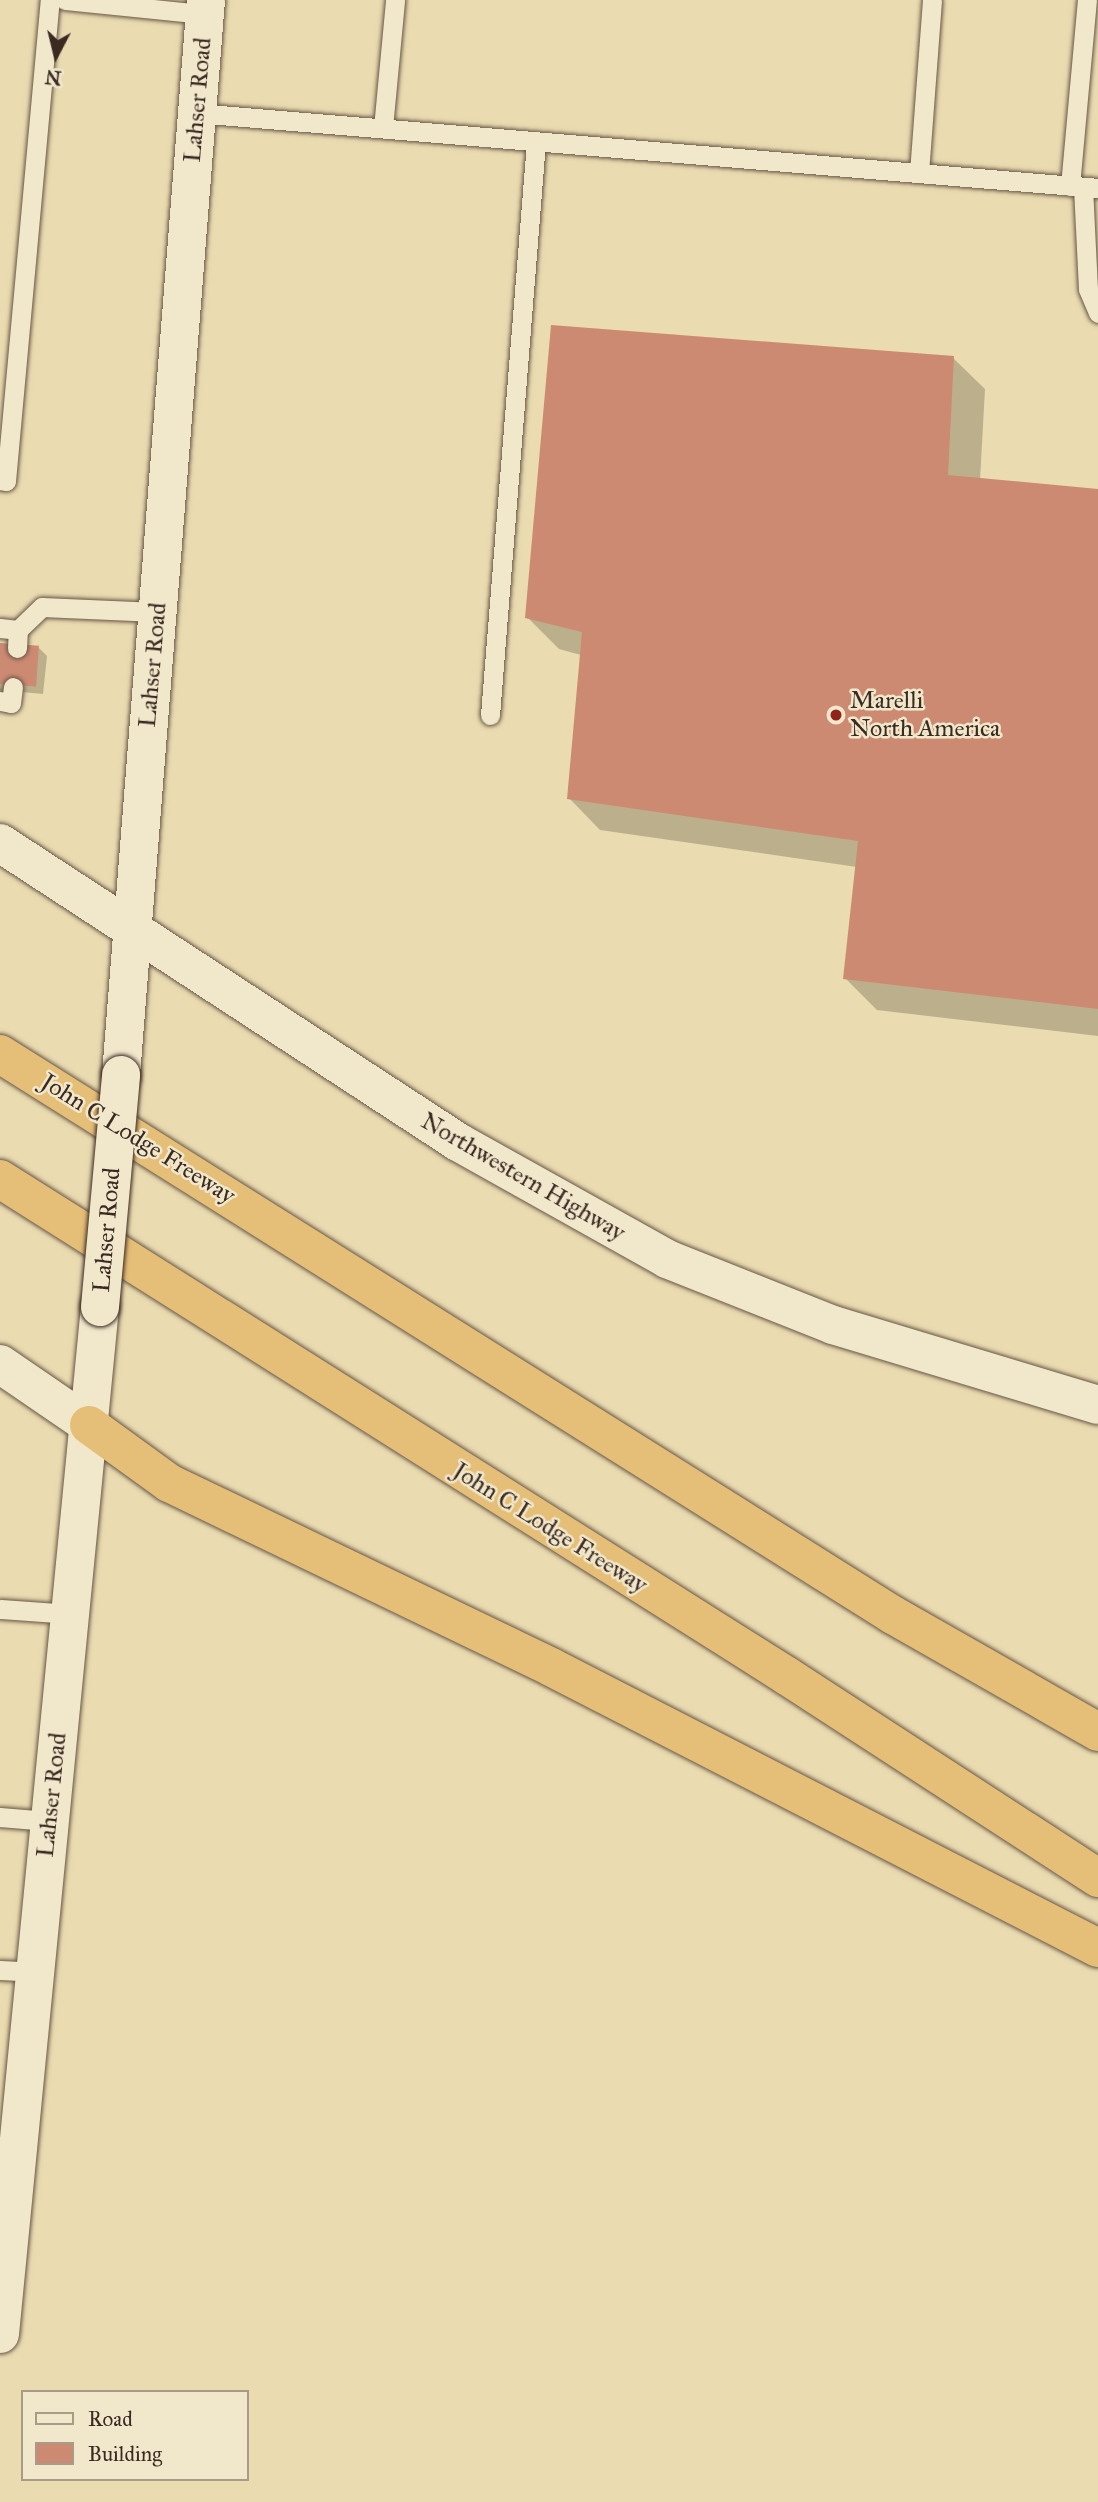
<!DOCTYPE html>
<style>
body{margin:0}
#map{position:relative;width:1098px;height:2502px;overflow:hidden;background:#eadbb0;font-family:"IM FELL Great Primer",serif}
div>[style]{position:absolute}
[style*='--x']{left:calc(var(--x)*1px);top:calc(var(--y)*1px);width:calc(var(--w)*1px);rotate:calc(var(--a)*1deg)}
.shadow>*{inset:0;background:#0003}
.building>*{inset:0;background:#cd8a73;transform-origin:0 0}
.roads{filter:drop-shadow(0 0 2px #665646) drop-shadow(0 0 2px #665646)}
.service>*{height:19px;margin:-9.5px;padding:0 9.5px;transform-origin:9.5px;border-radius:9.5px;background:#f1e8cc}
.secondary>*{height:38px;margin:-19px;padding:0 19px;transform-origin:19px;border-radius:19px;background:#f1e8cc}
.motorway>*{height:38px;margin:-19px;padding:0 19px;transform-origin:19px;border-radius:19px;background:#e5be78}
.bridges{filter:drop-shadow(0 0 2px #3a2a22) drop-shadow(0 0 2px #3a2a22)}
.secondary-bridge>*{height:38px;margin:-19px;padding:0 19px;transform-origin:19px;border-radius:19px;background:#f1e8cc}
.dots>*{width:19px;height:19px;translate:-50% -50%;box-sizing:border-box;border:4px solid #f1e8cc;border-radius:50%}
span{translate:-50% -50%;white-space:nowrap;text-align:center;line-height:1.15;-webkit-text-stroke:5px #f1e8cc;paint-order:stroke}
.street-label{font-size:24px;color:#3a2a22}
.poi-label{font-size:24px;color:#3a2a22}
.left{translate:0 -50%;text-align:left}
.legend{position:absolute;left:21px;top:2390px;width:228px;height:91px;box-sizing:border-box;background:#f1e8cc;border:2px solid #a89c88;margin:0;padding:9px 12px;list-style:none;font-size:21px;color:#3a2a22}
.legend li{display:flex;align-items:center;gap:14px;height:35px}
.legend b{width:35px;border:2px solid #a89c88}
.north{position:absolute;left:21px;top:21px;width:70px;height:70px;-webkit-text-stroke:5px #f1e8cc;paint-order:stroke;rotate:187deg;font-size:19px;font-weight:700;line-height:28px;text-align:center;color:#3a2a22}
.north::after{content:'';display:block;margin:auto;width:24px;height:32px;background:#3a2a22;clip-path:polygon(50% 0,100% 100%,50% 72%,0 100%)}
</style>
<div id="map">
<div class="shadow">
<div style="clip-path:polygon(953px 358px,985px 389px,980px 480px,1098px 491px,1098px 1036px,877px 1010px,845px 978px,857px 867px,600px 830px,569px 798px,581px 655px,559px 649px,527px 617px)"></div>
<div style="clip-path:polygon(0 644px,39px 648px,47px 656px,43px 694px,0 690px)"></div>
</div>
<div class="building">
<div style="clip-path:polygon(551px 325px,954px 356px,948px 475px,1098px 489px,1098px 1009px,843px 979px,858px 841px,567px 799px,582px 632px,525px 618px)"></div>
<div style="left:0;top:643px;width:39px;height:41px;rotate:4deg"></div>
</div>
<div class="roads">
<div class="service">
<div style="--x:65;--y:0;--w:140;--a:5.8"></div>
<div style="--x:196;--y:113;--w:905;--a:4.75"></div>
<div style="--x:383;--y:128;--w:129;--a:-84.6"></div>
<div style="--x:919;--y:173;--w:173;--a:-85.7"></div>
<div style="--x:1070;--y:186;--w:187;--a:-84.8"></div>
<div style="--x:1083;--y:187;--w:102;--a:87.2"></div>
<div style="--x:1088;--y:289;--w:26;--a:67"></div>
<div style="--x:0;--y:480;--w:6;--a:9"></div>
<div style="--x:6;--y:481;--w:483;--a:-84.8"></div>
<div style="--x:0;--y:628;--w:18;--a:6"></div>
<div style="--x:18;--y:630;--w:33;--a:-44"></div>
<div style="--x:42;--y:607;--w:115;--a:2.5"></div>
<div style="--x:17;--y:648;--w:18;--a:-87"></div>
<div style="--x:0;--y:701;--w:11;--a:10"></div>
<div style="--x:11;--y:703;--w:16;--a:-83"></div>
<div style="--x:490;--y:715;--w:575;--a:-85.41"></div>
<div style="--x:0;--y:1609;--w:72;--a:4"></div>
<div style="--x:0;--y:1817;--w:48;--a:4.8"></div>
<div style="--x:0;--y:1970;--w:35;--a:3"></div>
</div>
<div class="secondary">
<div style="--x:0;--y:843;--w:547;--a:33.14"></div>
<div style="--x:458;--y:1142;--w:240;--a:29.2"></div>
<div style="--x:667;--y:1259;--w:179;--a:21.7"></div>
<div style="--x:833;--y:1325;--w:277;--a:16.8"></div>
<div style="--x:121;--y:1075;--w:1078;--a:-85.48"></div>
<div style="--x:0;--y:1364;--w:108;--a:34.4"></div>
<div style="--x:0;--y:2334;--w:1032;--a:-84.44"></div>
</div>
<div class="motorway">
<div style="--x:0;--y:1054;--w:1055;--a:32.14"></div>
<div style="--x:893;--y:1615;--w:236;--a:29.7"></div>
<div style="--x:0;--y:1179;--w:931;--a:32.27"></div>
<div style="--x:787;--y:1676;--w:371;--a:33"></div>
<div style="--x:89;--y:1425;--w:99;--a:35.9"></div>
<div style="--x:169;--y:1483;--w:424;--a:25.7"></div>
<div style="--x:551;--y:1667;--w:615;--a:27.19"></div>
</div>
</div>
<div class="bridges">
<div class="secondary-bridge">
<div style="--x:100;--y:1307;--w:233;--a:-84.8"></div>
</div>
</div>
<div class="dots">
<div style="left:836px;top:715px;background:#8f2418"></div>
</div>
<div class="street-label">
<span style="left:198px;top:100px;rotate:-85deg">Lahser Road</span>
<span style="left:153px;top:665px;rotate:-85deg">Lahser Road</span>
<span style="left:138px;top:1139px;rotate:32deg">John C Lodge Freeway</span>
<span style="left:523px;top:1177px;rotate:30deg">Northwestern Highway</span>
<span style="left:107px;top:1230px;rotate:-85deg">Lahser Road</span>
<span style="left:550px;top:1528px;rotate:32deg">John C Lodge Freeway</span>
<span style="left:52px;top:1795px;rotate:-84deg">Lahser Road</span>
</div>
<div class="poi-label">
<span class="left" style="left:850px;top:715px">Marelli<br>North America</span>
</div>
<ul class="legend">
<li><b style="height:9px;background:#f1e8cc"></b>Road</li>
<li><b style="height:19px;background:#cd8a73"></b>Building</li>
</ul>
<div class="north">N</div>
</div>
